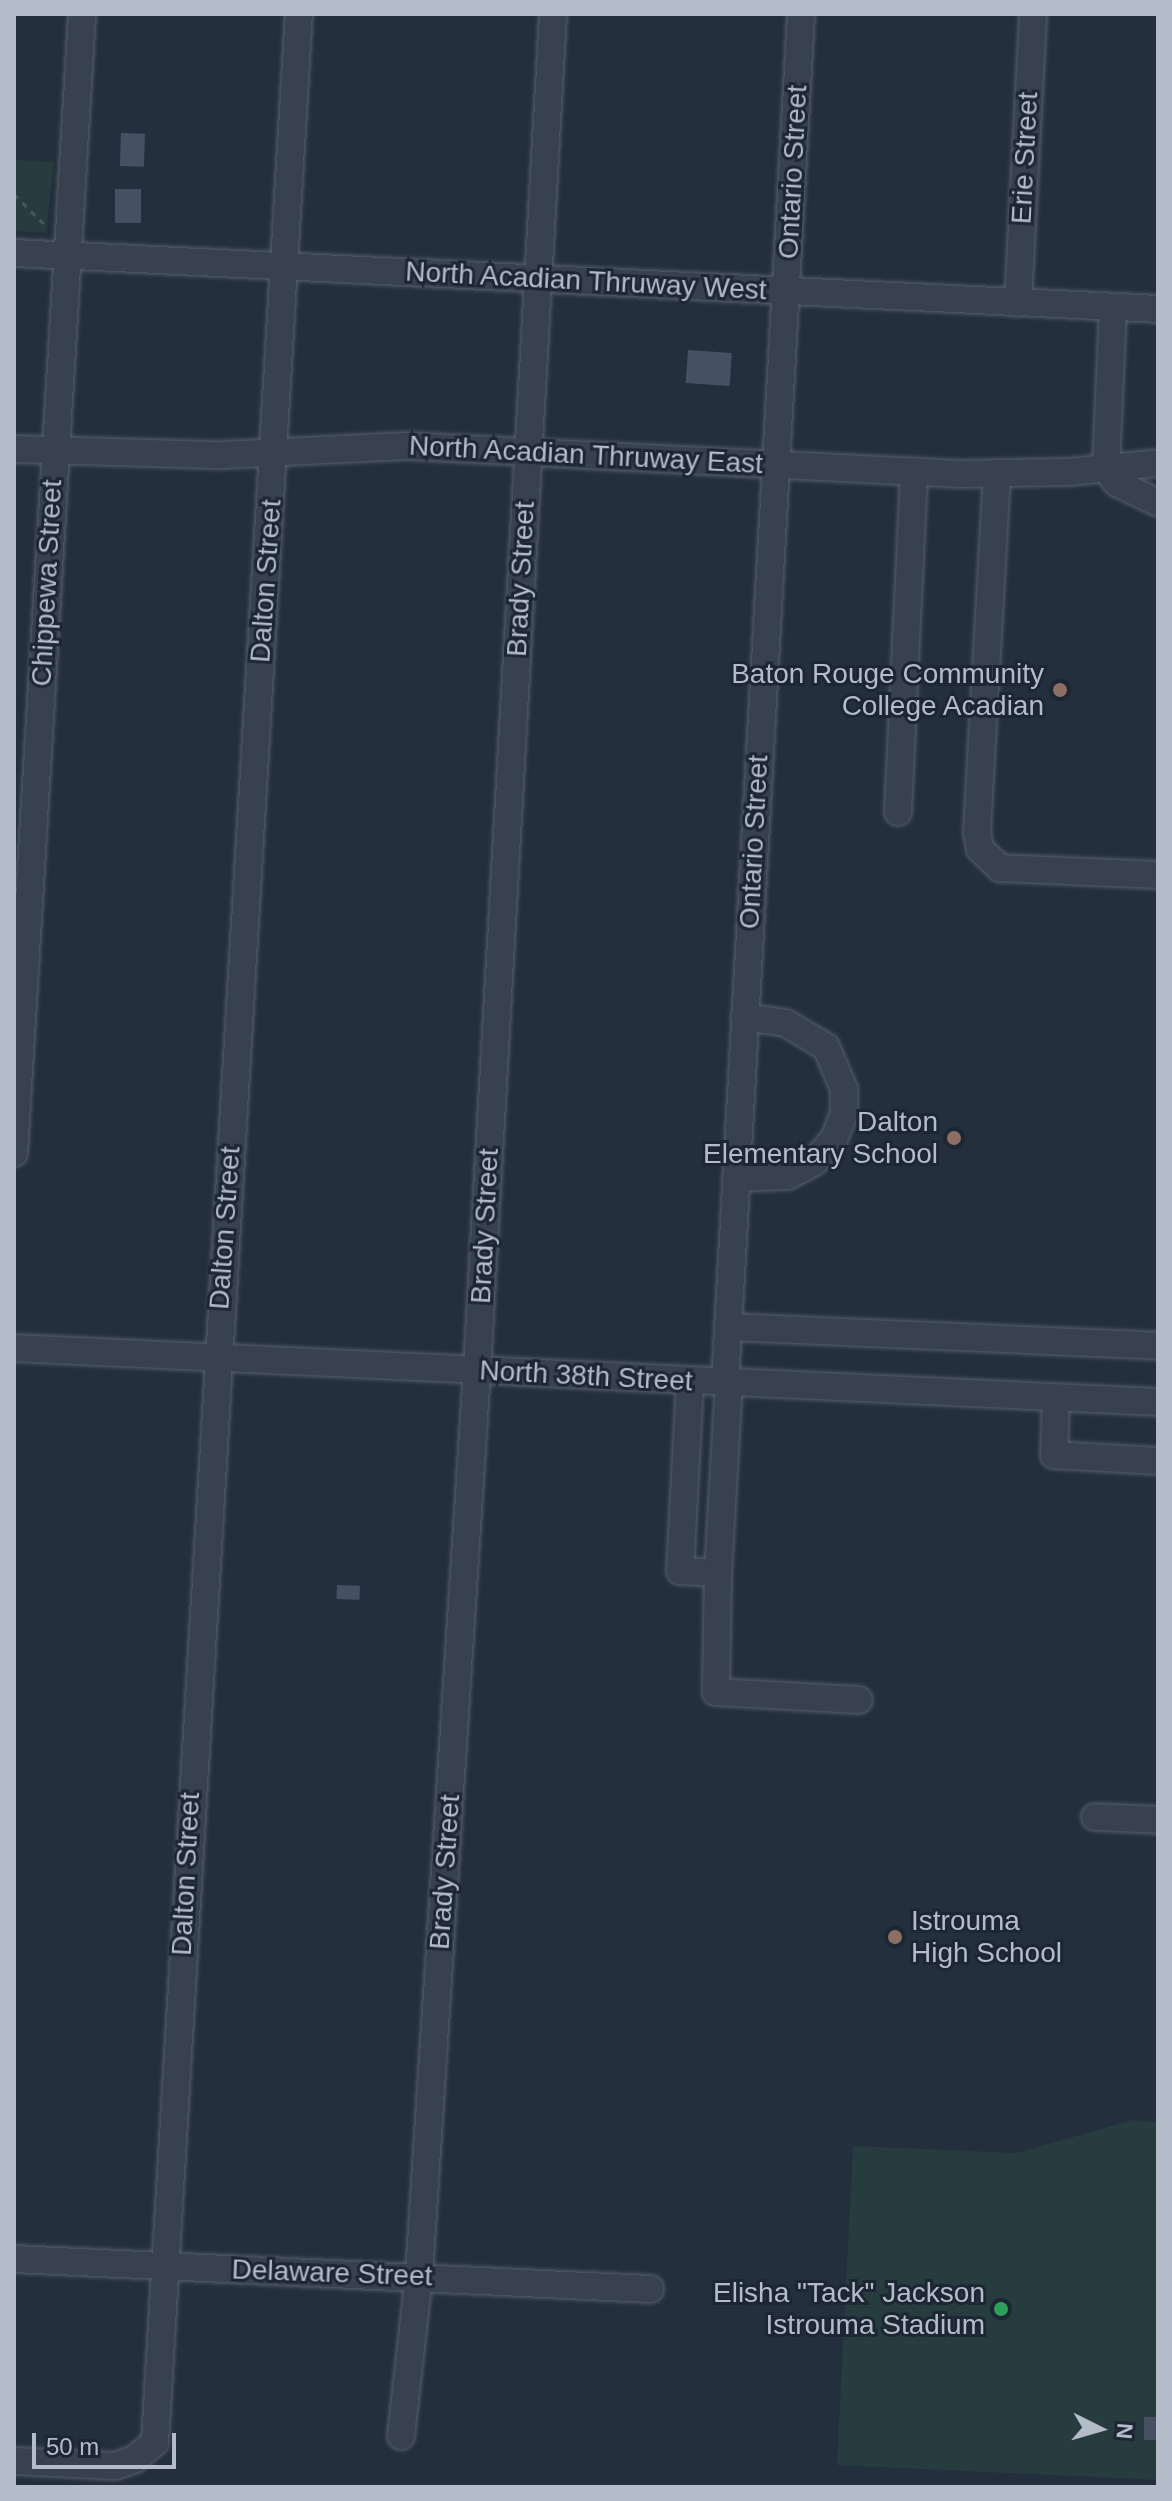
<!DOCTYPE html>
<style>
body{margin:0}
#map{position:relative;width:1172px;height:2501px;overflow:hidden;background:#242f3e;font-family:Helvetica,sans-serif}
div>[style]{position:absolute}
[style*='--x']{left:calc(var(--x)*1px);top:calc(var(--y)*1px);width:calc(var(--w)*1px);rotate:calc(var(--a)*1deg)}
.green>*{inset:0;background:#263c3f}
.building>*{inset:0;background:#455162;transform-origin:0 0}
.path>*{height:3px;margin-top:-1.5px;transform-origin:0;background:repeating-linear-gradient(90deg,#44595c 0 6px,transparent 0 12px)}
.roads{filter:drop-shadow(0 0 2px #565f6c) drop-shadow(0 0 2px #565f6c)}
.minor>*{height:26px;margin:-13px;padding:0 13px;transform-origin:13px;border-radius:13px;background:#38414e}
.dots>*{width:22px;height:22px;translate:-50% -50%;box-sizing:border-box;border:4px solid #1d2633;border-radius:50%}
span{translate:-50% -50%;white-space:nowrap;text-align:center;line-height:1.15;-webkit-text-stroke:6px #1d2633;paint-order:stroke}
.street-label{font-size:28px;color:#b4bcc9}
.poi-label{font-size:28px;color:#b4bcc9}
.right{translate:-100% -50%;text-align:right}
.left{translate:0 -50%;text-align:left}
.frame{position:absolute;inset:0;border:16px solid #b4bcc9;pointer-events:none}
.north{position:absolute;left:1060px;top:2389px;width:80px;height:80px;-webkit-text-stroke:6px #1d2633;paint-order:stroke;rotate:95deg;font-size:22px;font-weight:700;line-height:32px;text-align:center;color:#b4bcc9}
.north::after{content:'';display:block;margin:auto;width:28px;height:36px;background:#b4bcc9;clip-path:polygon(50% 0,100% 100%,50% 72%,0 100%)}
.scale{position:absolute;left:32px;top:2433px;width:144px;height:36px;box-sizing:border-box;border:4px solid #b4bcc9;border-top:0;padding-left:10px;font-size:24px;line-height:28px;white-space:nowrap;color:#b4bcc9;-webkit-text-stroke:6px #1d2633;paint-order:stroke}
</style>
<div id="map">
<div class="green">
<div style="clip-path:polygon(14px 160px,54px 162px,46px 233px,14px 231px)"></div>
<div style="clip-path:polygon(1133px 2120px,1158px 2122px,1158px 2480px,837px 2465px,853px 2146px,1016px 2153px)"></div>
</div>
<div class="building">
<div style="left:121px;top:133px;width:24px;height:33px;rotate:2deg"></div>
<div style="left:115px;top:189px;width:26px;height:34px"></div>
<div style="left:688px;top:350px;width:44px;height:33px;rotate:4deg"></div>
<div style="left:337px;top:1585px;width:23px;height:14px;rotate:2deg"></div>
<div style="left:1144px;top:2417px;width:14px;height:23px"></div>
</div>
<div class="path">
<div style="--x:14;--y:194;--w:44;--a:45"></div>
</div>
<div class="roads">
<div class="minor">
<div style="--x:14;--y:253;--w:1145;--a:2.8"></div>
<div style="--x:1018;--y:303;--w:289;--a:-87"></div>
<div style="--x:1113;--y:308;--w:161;--a:92.5"></div>
<div style="--x:1106;--y:469;--w:18;--a:52"></div>
<div style="--x:1117;--y:483;--w:46;--a:26"></div>
<div style="--x:14;--y:449;--w:208;--a:1.7"></div>
<div style="--x:222;--y:455;--w:184;--a:-2.8"></div>
<div style="--x:406;--y:446;--w:555;--a:2.89"></div>
<div style="--x:960;--y:474;--w:108;--a:-1.1"></div>
<div style="--x:1068;--y:472;--w:90;--a:-5.7"></div>
<div style="--x:997;--y:473;--w:360;--a:93.2"></div>
<div style="--x:977;--y:832;--w:17;--a:80"></div>
<div style="--x:980;--y:849;--w:28;--a:44"></div>
<div style="--x:1000;--y:868;--w:158;--a:2.5"></div>
<div style="--x:898;--y:812;--w:341;--a:-87.3"></div>
<div style="--x:14;--y:1153;--w:1141;--a:-86.58"></div>
<div style="--x:736;--y:1178;--w:52;--a:-2.2"></div>
<div style="--x:788;--y:1176;--w:30;--a:-28"></div>
<div style="--x:814;--y:1162;--w:30;--a:-49"></div>
<div style="--x:834;--y:1139;--w:28;--a:-69"></div>
<div style="--x:844;--y:1113;--w:24;--a:-90"></div>
<div style="--x:844;--y:1089;--w:46;--a:-113.2"></div>
<div style="--x:826;--y:1047;--w:47;--a:-149"></div>
<div style="--x:786;--y:1023;--w:42;--a:-171.9"></div>
<div style="--x:728;--y:1327;--w:430;--a:2.5"></div>
<div style="--x:14;--y:1348;--w:1145;--a:2.7"></div>
<div style="--x:690;--y:1381;--w:190;--a:93"></div>
<div style="--x:680;--y:1571;--w:38;--a:3"></div>
<div style="--x:718;--y:1573;--w:189;--a:-86.7"></div>
<div style="--x:725;--y:1383;--w:1371;--a:-86.82"></div>
<div style="--x:1056;--y:1398;--w:57;--a:92"></div>
<div style="--x:1054;--y:1455;--w:104;--a:3.3"></div>
<div style="--x:718;--y:1573;--w:119;--a:91"></div>
<div style="--x:716;--y:1692;--w:143;--a:3.2"></div>
<div style="--x:1095;--y:1817;--w:63;--a:2.7"></div>
<div style="--x:14;--y:2259;--w:637;--a:2.7"></div>
<div style="--x:401;--y:2436;--w:162;--a:-83.6"></div>
<div style="--x:419;--y:2275;--w:907;--a:-86.33"></div>
<div style="--x:477;--y:1370;--w:1358;--a:-86.79"></div>
<div style="--x:14;--y:2461;--w:101;--a:2.8"></div>
<div style="--x:115;--y:2466;--w:21;--a:-19"></div>
<div style="--x:135;--y:2459;--w:26;--a:-40"></div>
<div style="--x:155;--y:2442;--w:2432;--a:-86.61"></div>
</div>
</div>
<div class="dots">
<div style="left:1060px;top:690px;background:#8d6e63"></div>
<div style="left:954px;top:1138px;background:#8d6e63"></div>
<div style="left:895px;top:1937px;background:#8d6e63"></div>
<div style="left:1001px;top:2309px;background:#2e9e5b"></div>
</div>
<div class="street-label">
<span style="left:1025px;top:158px;rotate:-87deg">Erie Street</span>
<span style="left:793px;top:172px;rotate:-87deg">Ontario Street</span>
<span style="left:586px;top:281px;rotate:3deg">North Acadian Thruway West</span>
<span style="left:586px;top:455px;rotate:3deg">North Acadian Thruway East</span>
<span style="left:521px;top:579px;rotate:-87deg">Brady Street</span>
<span style="left:266px;top:581px;rotate:-86deg">Dalton Street</span>
<span style="left:47px;top:583px;rotate:-87deg">Chippewa Street</span>
<span style="left:754px;top:842px;rotate:-87deg">Ontario Street</span>
<span style="left:485px;top:1226px;rotate:-87deg">Brady Street</span>
<span style="left:225px;top:1228px;rotate:-86deg">Dalton Street</span>
<span style="left:586px;top:1376px;rotate:3deg">North 38th Street</span>
<span style="left:445px;top:1872px;rotate:-86deg">Brady Street</span>
<span style="left:186px;top:1874px;rotate:-87deg">Dalton Street</span>
<span style="left:332px;top:2273px;rotate:2deg">Delaware Street</span>
</div>
<div class="poi-label">
<span class="right" style="left:1044px;top:690px">Baton Rouge Community<br>College Acadian</span>
<span class="right" style="left:938px;top:1138px">Dalton<br>Elementary School</span>
<span class="left" style="left:911px;top:1937px">Istrouma<br>High School</span>
<span class="right" style="left:985px;top:2309px">Elisha "Tack" Jackson<br>Istrouma Stadium</span>
</div>
<div class="frame"></div>
<div class="north">N</div>
<div class="scale">50 m</div>
</div>
